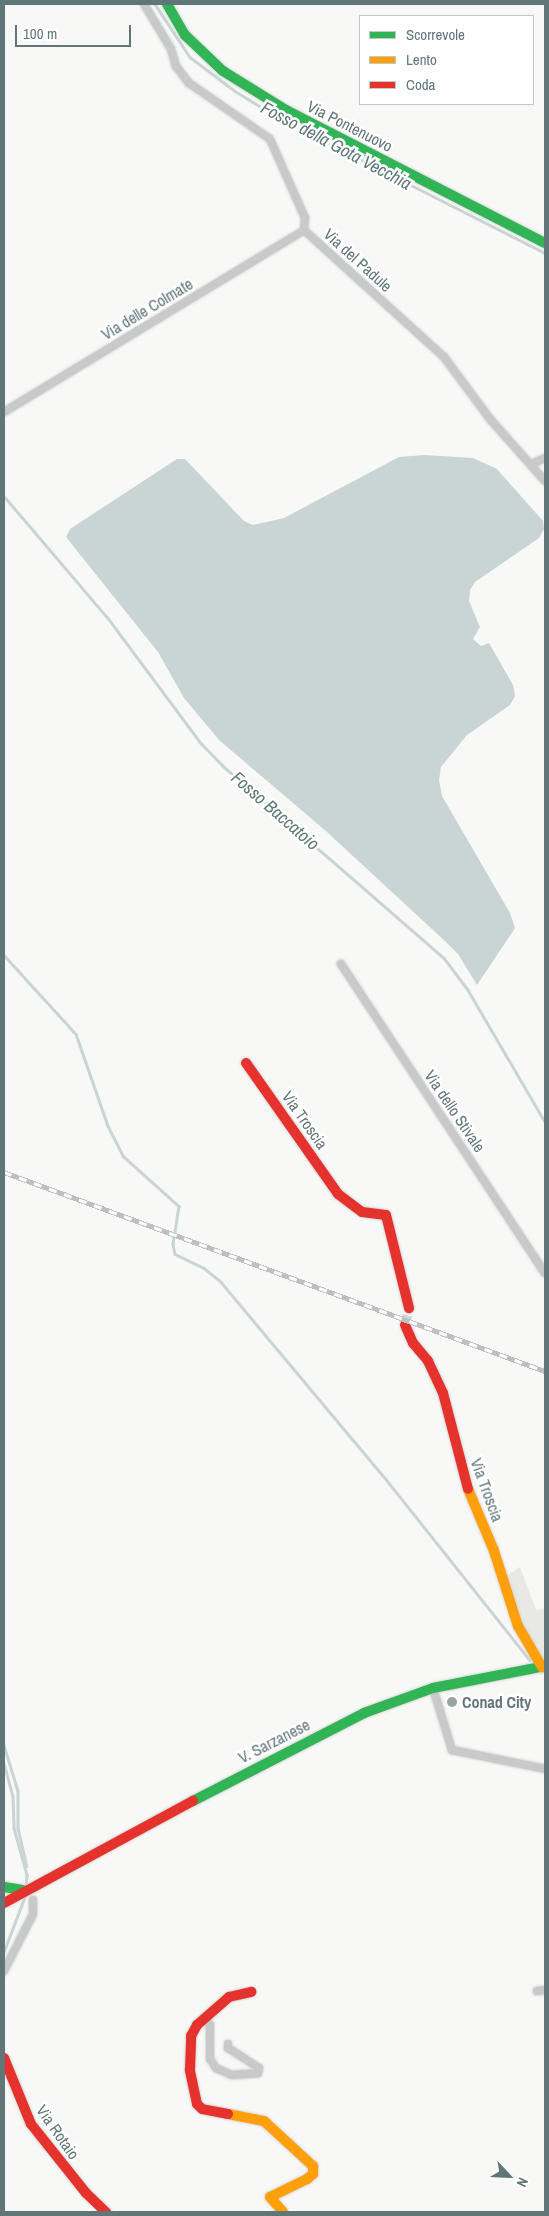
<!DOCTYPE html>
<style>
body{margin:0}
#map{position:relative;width:549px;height:2216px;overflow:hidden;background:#f8f8f7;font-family:"Archivo Narrow",sans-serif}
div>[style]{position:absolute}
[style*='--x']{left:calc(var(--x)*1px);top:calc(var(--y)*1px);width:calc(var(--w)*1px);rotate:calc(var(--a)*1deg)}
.green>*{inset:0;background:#e8e9e5}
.water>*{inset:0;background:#c9d4d4}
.stream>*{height:2.5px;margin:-1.25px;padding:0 1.25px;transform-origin:1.25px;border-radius:1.25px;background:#c9d4d4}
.secondary-tunnel>*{height:10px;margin-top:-5px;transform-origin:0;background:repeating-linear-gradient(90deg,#d2d8d8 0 10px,transparent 0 15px)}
.roads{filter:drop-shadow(0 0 1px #d3d4d4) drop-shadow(0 0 1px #d3d4d4)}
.street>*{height:8px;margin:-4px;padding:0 4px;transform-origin:4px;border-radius:4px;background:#c8c9c9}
.fast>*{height:10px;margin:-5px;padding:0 5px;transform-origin:5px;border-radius:5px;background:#30b455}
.slow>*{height:10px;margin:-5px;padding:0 5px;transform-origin:5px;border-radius:5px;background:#ff9f0a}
.jam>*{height:10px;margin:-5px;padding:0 5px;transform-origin:5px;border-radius:5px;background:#e5322d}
.rail>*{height:4.5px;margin-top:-2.25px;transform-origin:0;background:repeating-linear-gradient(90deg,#fff 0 8px,#bdc0c1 0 16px);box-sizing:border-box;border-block:1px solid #bdc0c1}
.dots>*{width:14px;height:14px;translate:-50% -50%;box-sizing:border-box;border:2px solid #fff;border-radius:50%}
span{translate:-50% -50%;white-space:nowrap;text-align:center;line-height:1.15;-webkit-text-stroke:5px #fff;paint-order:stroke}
.street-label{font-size:16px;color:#617679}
.poi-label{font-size:16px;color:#617679;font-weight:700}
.left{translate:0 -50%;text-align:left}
.water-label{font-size:18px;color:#607979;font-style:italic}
.frame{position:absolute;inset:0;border:5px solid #617679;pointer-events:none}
.legend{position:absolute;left:359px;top:15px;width:175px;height:90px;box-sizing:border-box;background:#fff;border:1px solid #c0c8c9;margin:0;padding:6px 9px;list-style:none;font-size:15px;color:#617679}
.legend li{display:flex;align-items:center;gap:10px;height:25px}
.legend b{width:25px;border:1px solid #c0c8c9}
.north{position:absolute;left:484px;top:2151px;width:50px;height:50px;-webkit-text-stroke:4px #fff;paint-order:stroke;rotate:115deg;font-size:14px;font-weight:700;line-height:20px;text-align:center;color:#617679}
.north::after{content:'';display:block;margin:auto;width:18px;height:22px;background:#617679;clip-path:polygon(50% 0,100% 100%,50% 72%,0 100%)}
.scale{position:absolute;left:15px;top:25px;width:116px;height:22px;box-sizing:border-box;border:2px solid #617679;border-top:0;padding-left:6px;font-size:15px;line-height:18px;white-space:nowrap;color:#617679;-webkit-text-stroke:4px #fff;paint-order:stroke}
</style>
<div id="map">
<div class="green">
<div style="clip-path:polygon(520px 1567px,536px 1610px,545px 1608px,545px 1661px,542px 1661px,521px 1625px,505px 1577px)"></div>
</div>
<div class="water">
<div style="clip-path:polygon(425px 455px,473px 458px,497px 469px,543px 521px,544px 529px,539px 538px,475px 582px,470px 590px,469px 601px,480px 627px,473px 639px,481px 646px,489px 643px,513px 685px,515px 696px,510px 705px,467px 735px,441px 767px,439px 780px,442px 796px,510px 913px,515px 928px,477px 985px,458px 954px,446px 942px,327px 832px,219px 740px,184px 698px,158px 652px,66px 537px,70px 529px,177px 459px,185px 459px,244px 521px,253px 525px,284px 518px,399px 457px)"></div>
</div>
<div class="stream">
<div style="--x:155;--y:4;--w:64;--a:56.6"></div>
<div style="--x:190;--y:57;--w:56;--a:37.1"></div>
<div style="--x:235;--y:91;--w:54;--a:31.3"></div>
<div style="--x:281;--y:119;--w:296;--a:26.9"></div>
<div style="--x:4;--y:496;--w:160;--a:49.6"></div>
<div style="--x:108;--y:618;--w:156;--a:53.4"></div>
<div style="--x:201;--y:743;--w:32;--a:46"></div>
<div style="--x:223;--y:766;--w:293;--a:41"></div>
<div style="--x:444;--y:958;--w:40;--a:53"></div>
<div style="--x:468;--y:990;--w:153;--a:59.7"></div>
<div style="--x:4;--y:955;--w:107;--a:47.7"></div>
<div style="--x:76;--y:1034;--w:97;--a:70.8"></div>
<div style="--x:108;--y:1126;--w:34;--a:63"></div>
<div style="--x:123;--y:1156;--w:75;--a:41.8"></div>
<div style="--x:179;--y:1206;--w:38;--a:99"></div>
<div style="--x:173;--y:1244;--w:10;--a:79"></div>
<div style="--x:175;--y:1254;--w:32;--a:26"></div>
<div style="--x:204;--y:1268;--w:22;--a:39"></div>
<div style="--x:221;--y:1282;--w:262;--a:50.1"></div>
<div style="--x:389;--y:1483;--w:226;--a:51.5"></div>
<div style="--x:4;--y:1745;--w:48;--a:73.1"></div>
<div style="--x:18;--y:1791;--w:37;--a:90"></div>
<div style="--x:18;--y:1828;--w:39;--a:77"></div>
<div style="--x:4;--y:1763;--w:34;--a:75"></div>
<div style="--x:13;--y:1796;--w:32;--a:88"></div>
<div style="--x:14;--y:1828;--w:49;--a:74.5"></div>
<div style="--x:27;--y:1875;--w:11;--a:95"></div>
<div style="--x:4;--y:1951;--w:59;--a:-69.1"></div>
</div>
<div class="secondary-tunnel">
<div style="--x:405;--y:1325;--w:17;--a:-77"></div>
</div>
<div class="roads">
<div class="street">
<div style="--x:144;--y:4;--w:52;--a:59"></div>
<div style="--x:171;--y:49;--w:18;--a:74"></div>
<div style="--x:176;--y:66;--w:21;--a:53"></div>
<div style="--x:189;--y:83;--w:98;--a:34.7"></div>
<div style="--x:270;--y:139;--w:86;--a:66.1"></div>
<div style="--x:305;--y:218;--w:12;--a:95"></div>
<div style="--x:304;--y:230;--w:189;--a:42.2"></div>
<div style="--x:444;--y:357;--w:77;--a:53.4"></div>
<div style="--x:490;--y:419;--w:83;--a:48.4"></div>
<div style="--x:4;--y:412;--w:351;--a:-31.2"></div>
<div style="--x:532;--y:464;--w:14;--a:-25"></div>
<div style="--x:341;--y:964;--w:370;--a:56.6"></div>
<div style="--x:433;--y:1688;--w:65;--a:73"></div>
<div style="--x:452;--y:1750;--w:95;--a:11.5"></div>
<div style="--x:4;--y:1971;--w:64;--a:-63"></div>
<div style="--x:33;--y:1914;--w:14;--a:-90"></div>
<div style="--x:537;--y:1991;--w:8;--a:-7"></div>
<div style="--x:204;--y:2018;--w:9;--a:49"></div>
<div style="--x:210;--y:2025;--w:34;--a:90"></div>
<div style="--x:210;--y:2059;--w:11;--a:56"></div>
<div style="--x:216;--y:2068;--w:17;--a:24"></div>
<div style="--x:232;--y:2075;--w:26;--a:-4"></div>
<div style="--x:258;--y:2073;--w:5;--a:-79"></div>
<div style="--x:259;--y:2068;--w:37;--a:-147"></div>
<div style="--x:228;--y:2048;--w:4;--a:-90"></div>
</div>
<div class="fast">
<div style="--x:167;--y:4;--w:36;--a:60"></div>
<div style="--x:185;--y:35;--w:52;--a:43.5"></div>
<div style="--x:223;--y:71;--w:74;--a:31.8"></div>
<div style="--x:286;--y:110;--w:291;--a:27.2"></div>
<div style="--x:193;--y:1801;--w:192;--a:-27.2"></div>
<div style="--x:364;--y:1713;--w:73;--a:-19.9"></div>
<div style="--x:433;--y:1688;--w:114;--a:-11.1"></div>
<div style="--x:4;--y:1887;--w:19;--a:9"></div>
</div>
<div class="slow">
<div style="--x:468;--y:1489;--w:67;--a:67.2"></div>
<div style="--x:494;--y:1551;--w:79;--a:72.3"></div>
<div style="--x:518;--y:1626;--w:48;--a:59.7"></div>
<div style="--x:228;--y:2114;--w:37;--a:11"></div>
<div style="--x:264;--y:2121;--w:67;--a:42.6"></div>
<div style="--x:313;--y:2166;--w:8;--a:90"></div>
<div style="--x:313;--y:2174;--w:8;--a:140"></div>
<div style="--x:307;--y:2179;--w:41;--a:154.1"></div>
<div style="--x:270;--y:2197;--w:20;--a:49"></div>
</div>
<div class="jam">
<div style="--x:246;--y:1063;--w:160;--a:54.9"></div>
<div style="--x:338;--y:1194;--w:30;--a:37"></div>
<div style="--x:362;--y:1212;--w:24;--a:7"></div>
<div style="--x:386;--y:1215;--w:96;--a:76.1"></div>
<div style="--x:405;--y:1325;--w:20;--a:66"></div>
<div style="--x:413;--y:1343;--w:23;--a:50"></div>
<div style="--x:428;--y:1361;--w:35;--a:65"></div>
<div style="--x:443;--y:1393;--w:99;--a:75.4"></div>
<div style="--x:4;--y:1903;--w:215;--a:-28.4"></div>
<div style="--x:4;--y:2058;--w:71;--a:67.8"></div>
<div style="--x:31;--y:2124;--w:88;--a:51.4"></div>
<div style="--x:86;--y:2193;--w:28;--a:44"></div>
<div style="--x:228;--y:2114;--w:26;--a:-169"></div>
<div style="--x:202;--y:2109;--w:7;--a:-135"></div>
<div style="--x:197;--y:2104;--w:35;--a:-102"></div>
<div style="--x:190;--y:2070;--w:34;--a:-88"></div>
<div style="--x:191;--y:2036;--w:13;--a:-61"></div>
<div style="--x:197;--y:2025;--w:43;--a:-41.2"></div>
<div style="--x:229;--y:1997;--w:23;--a:-13"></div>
</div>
</div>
<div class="rail">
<div style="--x:4;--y:1172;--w:576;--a:20.2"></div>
</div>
<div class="dots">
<div style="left:452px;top:1702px;background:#96a4a5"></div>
</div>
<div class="street-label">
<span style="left:350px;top:126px;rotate:27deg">Via Pontenuovo</span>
<span style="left:358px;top:260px;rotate:42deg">Via del Padule</span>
<span style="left:147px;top:309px;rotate:-31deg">Via delle Colmate</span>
<span style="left:455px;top:1111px;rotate:56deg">Via dello Stivale</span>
<span style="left:305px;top:1120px;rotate:55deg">Via Troscia</span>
<span style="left:487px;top:1490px;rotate:70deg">Via Troscia</span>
<span style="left:274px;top:1741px;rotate:-27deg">V. Sarzanese</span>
<span style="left:58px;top:2132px;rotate:55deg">Via Rotaio</span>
</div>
<div class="poi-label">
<span class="left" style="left:462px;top:1702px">Conad City</span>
</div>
<div class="water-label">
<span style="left:336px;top:146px;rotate:28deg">Fosso della Gota Vecchia</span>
<span style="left:275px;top:811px;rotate:41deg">Fosso Baccatoio</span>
</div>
<div class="frame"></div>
<ul class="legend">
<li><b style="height:6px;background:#30b455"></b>Scorrevole</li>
<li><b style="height:6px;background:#ff9f0a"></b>Lento</li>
<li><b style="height:6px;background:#e5322d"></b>Coda</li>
</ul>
<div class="north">N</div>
<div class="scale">100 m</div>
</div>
